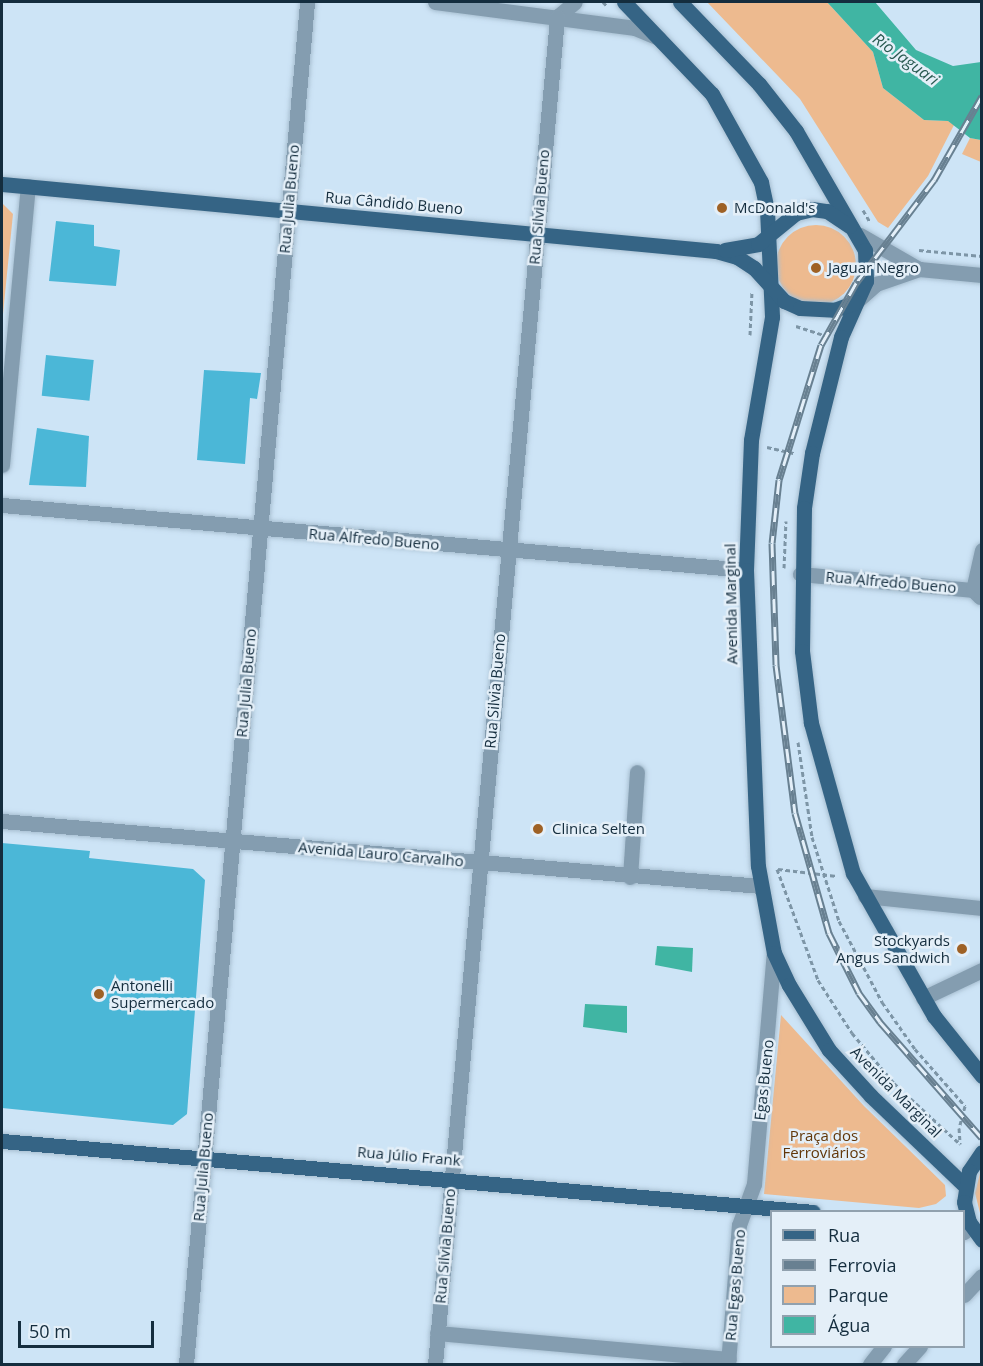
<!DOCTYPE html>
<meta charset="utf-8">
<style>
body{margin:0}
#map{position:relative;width:983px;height:1366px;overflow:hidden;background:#cde4f6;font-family:"Open Sans",sans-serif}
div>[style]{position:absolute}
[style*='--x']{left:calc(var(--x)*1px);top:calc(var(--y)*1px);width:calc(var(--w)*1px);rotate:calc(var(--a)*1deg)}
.green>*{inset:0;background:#edba8f}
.round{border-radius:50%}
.water>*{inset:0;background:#40b5a3}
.building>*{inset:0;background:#4bb7d7;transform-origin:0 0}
.path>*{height:3px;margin-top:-1.5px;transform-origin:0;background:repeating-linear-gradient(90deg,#7d95a6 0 4.5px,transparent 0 7.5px)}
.roads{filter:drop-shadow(0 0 2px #a8bfd1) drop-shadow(0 0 2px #a8bfd1)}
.minor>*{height:15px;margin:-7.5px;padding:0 7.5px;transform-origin:7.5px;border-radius:7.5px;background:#849db0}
.major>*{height:15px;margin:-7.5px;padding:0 7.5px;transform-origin:7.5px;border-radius:7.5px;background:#356485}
.rail>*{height:7px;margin-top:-3.5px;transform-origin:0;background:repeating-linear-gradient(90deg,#e4eff8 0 14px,#688091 0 28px);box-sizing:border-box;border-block:2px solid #688091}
.dots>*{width:16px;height:16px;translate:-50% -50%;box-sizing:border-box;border:3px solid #e4eff8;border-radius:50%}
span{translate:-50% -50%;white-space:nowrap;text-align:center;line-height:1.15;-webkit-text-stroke:5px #e4eff8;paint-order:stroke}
.street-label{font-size:15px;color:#142d3e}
.poi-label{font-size:15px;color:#142d3e}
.left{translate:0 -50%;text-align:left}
.right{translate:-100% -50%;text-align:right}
.park-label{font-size:15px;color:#613608}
.water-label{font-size:16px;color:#295a51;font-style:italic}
.frame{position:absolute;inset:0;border:3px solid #142d3e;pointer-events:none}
.legend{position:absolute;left:770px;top:1210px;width:195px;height:138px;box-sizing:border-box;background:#e4eff8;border:2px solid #91a1ae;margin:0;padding:8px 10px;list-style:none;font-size:18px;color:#142d3e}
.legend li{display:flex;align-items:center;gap:12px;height:30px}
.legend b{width:30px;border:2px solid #91a1ae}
.scale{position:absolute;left:18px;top:1321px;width:136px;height:27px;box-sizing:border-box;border:3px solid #142d3e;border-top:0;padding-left:8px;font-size:18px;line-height:21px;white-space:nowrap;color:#142d3e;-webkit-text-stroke:4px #e4eff8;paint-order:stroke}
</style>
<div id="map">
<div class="green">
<div style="clip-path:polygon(707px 2px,827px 2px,873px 52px,883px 88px,924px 120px,948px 121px,954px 125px,928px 176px,888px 228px,878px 222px,800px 99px)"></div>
<div style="clip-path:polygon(970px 138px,981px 140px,981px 162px,962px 154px)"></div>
<div style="clip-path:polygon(2px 203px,13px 214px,2px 324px)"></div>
<div class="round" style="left:776px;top:225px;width:80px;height:80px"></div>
<div style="clip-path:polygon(781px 1015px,864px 1106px,945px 1185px,946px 1196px,936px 1204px,919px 1208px,764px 1194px)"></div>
<div style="clip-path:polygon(981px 1169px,982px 1170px,981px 1217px,975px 1193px)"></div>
</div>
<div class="water">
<div style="clip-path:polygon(827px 2px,875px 2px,916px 50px,953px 66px,981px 62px,981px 140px,970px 138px,948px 121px,924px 120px,883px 88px,873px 52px)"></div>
<div style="clip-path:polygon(657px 946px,693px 948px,692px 972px,655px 965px)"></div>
<div style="clip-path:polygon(585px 1004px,627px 1006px,627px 1033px,583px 1027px)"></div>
</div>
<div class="building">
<div style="clip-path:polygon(56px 221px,94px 225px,94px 246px,120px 250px,116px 286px,49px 281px)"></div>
<div style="left:46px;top:355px;width:48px;height:41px;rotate:6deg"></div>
<div style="clip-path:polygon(204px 370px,261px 373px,257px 399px,250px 398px,245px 464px,197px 460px)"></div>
<div style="clip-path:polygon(37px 428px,89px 436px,86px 487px,29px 485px)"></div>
<div style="clip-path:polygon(2px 843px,90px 851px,89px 858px,193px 869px,205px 880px,187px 1114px,173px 1125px,2px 1108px)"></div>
</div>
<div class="path">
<div style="--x:603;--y:2;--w:7;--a:45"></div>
<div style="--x:863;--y:210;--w:14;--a:60"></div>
<div style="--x:919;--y:250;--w:63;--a:5.4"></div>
<div style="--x:796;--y:326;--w:32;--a:18"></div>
<div style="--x:750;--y:335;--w:44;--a:-87.4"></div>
<div style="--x:767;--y:447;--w:28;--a:13"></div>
<div style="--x:784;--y:568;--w:47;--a:-87.6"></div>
<div style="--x:798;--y:742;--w:96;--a:81.6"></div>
<div style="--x:812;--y:837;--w:88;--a:72.2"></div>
<div style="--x:839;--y:921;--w:92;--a:62"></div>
<div style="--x:882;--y:1002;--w:57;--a:54.9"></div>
<div style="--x:915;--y:1049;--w:76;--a:48.7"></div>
<div style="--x:965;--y:1106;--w:23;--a:105"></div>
<div style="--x:959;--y:1128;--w:16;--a:86"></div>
<div style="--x:777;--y:869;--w:118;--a:69.7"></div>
<div style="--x:818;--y:980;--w:63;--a:57.3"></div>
<div style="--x:852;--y:1033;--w:65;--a:50"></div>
<div style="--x:894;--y:1083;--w:90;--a:42.7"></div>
<div style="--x:778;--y:869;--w:59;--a:6.8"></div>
</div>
<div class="roads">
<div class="minor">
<div style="--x:435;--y:2;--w:202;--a:7.4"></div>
<div style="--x:635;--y:28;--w:26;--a:23"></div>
<div style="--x:557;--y:17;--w:23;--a:-40"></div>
<div style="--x:860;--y:235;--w:68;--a:30"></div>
<div style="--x:919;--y:269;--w:63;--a:5.4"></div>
<div style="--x:856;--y:302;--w:27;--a:-42"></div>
<div style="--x:876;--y:284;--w:46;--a:-19.2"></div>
<div style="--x:2;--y:465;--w:280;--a:-84.7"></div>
<div style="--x:2;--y:505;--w:747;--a:4.99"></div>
<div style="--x:800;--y:574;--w:183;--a:5.3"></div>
<div style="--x:980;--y:597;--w:10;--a:-135"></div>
<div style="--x:973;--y:590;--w:41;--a:-77.3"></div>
<div style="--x:2;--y:821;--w:761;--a:4.9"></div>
<div style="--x:630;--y:877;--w:105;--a:-86.2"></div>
<div style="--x:865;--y:896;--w:118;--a:5.9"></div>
<div style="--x:923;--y:998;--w:65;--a:-25.4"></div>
<div style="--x:964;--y:1232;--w:11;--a:-63"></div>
<div style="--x:964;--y:1295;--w:26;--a:-47"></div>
<div style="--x:437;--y:1333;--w:293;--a:5.1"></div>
<div style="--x:186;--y:1364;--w:1367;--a:-84.92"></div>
<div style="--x:435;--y:1364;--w:1353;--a:-84.82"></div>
<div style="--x:728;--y:1364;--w:139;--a:-85.5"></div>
<div style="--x:739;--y:1225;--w:44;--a:-69.9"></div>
<div style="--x:754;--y:1184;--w:232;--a:-85.1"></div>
<div style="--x:870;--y:1364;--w:23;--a:-52"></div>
<div style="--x:904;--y:1364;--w:24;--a:-48"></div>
</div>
<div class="major">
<div style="--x:624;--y:2;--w:127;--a:46.3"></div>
<div style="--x:712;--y:94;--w:101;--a:60.9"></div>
<div style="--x:761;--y:182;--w:29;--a:78"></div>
<div style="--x:767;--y:210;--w:107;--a:87.3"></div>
<div style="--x:772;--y:317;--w:125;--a:99.7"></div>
<div style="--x:751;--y:440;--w:130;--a:92.2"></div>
<div style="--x:746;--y:570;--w:296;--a:87.7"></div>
<div style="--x:758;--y:866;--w:88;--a:79.6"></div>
<div style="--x:774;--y:953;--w:35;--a:65"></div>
<div style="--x:789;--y:985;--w:76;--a:58.4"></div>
<div style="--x:829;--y:1050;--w:62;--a:47.6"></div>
<div style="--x:871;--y:1096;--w:129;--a:43.7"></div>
<div style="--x:680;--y:2;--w:114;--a:46.1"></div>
<div style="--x:759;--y:84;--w:60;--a:51.8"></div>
<div style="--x:796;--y:131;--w:138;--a:59.9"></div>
<div style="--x:865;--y:250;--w:31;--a:88"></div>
<div style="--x:866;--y:281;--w:61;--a:114.1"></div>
<div style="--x:841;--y:337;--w:120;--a:104"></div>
<div style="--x:812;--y:453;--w:56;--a:98.3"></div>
<div style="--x:804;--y:508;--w:143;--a:90.8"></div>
<div style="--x:802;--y:651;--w:73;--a:82.9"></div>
<div style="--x:811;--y:723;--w:156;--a:74.4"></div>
<div style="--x:853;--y:873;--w:164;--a:60.5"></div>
<div style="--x:934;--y:1016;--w:77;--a:51.3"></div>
<div style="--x:2;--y:184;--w:717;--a:5.36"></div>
<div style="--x:716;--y:251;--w:22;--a:16"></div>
<div style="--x:737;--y:257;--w:20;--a:33"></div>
<div style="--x:754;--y:268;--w:45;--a:47.7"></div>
<div style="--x:784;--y:301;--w:17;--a:24"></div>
<div style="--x:800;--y:308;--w:34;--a:3"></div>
<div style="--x:834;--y:310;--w:23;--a:-20"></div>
<div style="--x:725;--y:250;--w:34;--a:-10"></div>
<div style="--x:758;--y:244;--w:49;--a:-39.2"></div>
<div style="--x:796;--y:213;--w:16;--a:-14"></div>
<div style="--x:812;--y:209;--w:15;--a:8"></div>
<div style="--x:827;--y:211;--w:27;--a:34"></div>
<div style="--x:2;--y:1141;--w:814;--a:5"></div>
<div style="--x:982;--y:1152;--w:23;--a:124"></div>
<div style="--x:969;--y:1171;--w:31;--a:99"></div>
<div style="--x:964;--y:1202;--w:21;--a:76"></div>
<div style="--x:969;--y:1222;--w:22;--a:54"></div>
</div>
</div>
<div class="rail">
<div style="--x:982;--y:96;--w:97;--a:119.7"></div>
<div style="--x:934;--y:180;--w:129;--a:127.1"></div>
<div style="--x:856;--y:283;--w:71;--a:119.4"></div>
<div style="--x:821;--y:345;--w:141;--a:107.3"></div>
<div style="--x:779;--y:480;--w:63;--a:96.3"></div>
<div style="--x:772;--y:543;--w:122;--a:88.1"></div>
<div style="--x:776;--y:665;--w:149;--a:82.7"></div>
<div style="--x:795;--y:813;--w:125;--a:74.2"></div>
<div style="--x:829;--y:933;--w:67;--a:63.4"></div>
<div style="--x:859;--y:993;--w:36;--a:54"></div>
<div style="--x:880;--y:1022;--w:154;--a:48.7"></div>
</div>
<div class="dots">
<div style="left:722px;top:208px;background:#9e6125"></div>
<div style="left:816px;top:268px;background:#9e6125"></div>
<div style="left:538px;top:829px;background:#9e6125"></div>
<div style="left:962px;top:949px;background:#9e6125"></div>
<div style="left:99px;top:994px;background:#9e6125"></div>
</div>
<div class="street-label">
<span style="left:289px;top:199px;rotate:-85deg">Rua Julia Bueno</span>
<span style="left:394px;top:203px;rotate:5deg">Rua Cândido Bueno</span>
<span style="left:539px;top:207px;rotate:-85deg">Rua Silvia Bueno</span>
<span style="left:374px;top:539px;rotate:5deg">Rua Alfredo Bueno</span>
<span style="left:891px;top:582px;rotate:5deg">Rua Alfredo Bueno</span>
<span style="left:731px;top:604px;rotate:-91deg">Avenida Marginal</span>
<span style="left:246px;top:683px;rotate:-85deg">Rua Julia Bueno</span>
<span style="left:495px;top:691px;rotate:-85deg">Rua Silvia Bueno</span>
<span style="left:381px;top:854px;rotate:5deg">Avenida Lauro Carvalho</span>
<span style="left:764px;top:1080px;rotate:-84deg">Egas Bueno</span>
<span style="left:896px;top:1092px;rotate:45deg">Avenida Marginal</span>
<span style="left:409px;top:1156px;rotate:5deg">Rua Júlio Frank</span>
<span style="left:203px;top:1167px;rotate:-85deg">Rua Julia Bueno</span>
<span style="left:445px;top:1246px;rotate:-85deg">Rua Silvia Bueno</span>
<span style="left:735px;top:1285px;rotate:-85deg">Rua Egas Bueno</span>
</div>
<div class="poi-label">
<span class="left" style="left:734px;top:208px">McDonald's</span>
<span class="left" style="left:828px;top:268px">Jaguar Negro</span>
<span class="left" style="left:552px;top:829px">Clinica Selten</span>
<span class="right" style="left:950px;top:949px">Stockyards<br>Angus Sandwich</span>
<span class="left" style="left:111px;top:994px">Antonelli<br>Supermercado</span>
</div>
<div class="park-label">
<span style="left:824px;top:1144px">Praça dos<br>Ferroviários</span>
</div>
<div class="water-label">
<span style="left:906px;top:59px;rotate:36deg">Rio Jaguari</span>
</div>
<div class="frame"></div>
<ul class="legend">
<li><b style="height:8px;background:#356485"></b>Rua</li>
<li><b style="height:8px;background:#688091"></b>Ferrovia</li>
<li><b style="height:16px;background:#edba8f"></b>Parque</li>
<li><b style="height:16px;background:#40b5a3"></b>Água</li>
</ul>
<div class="scale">50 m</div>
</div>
